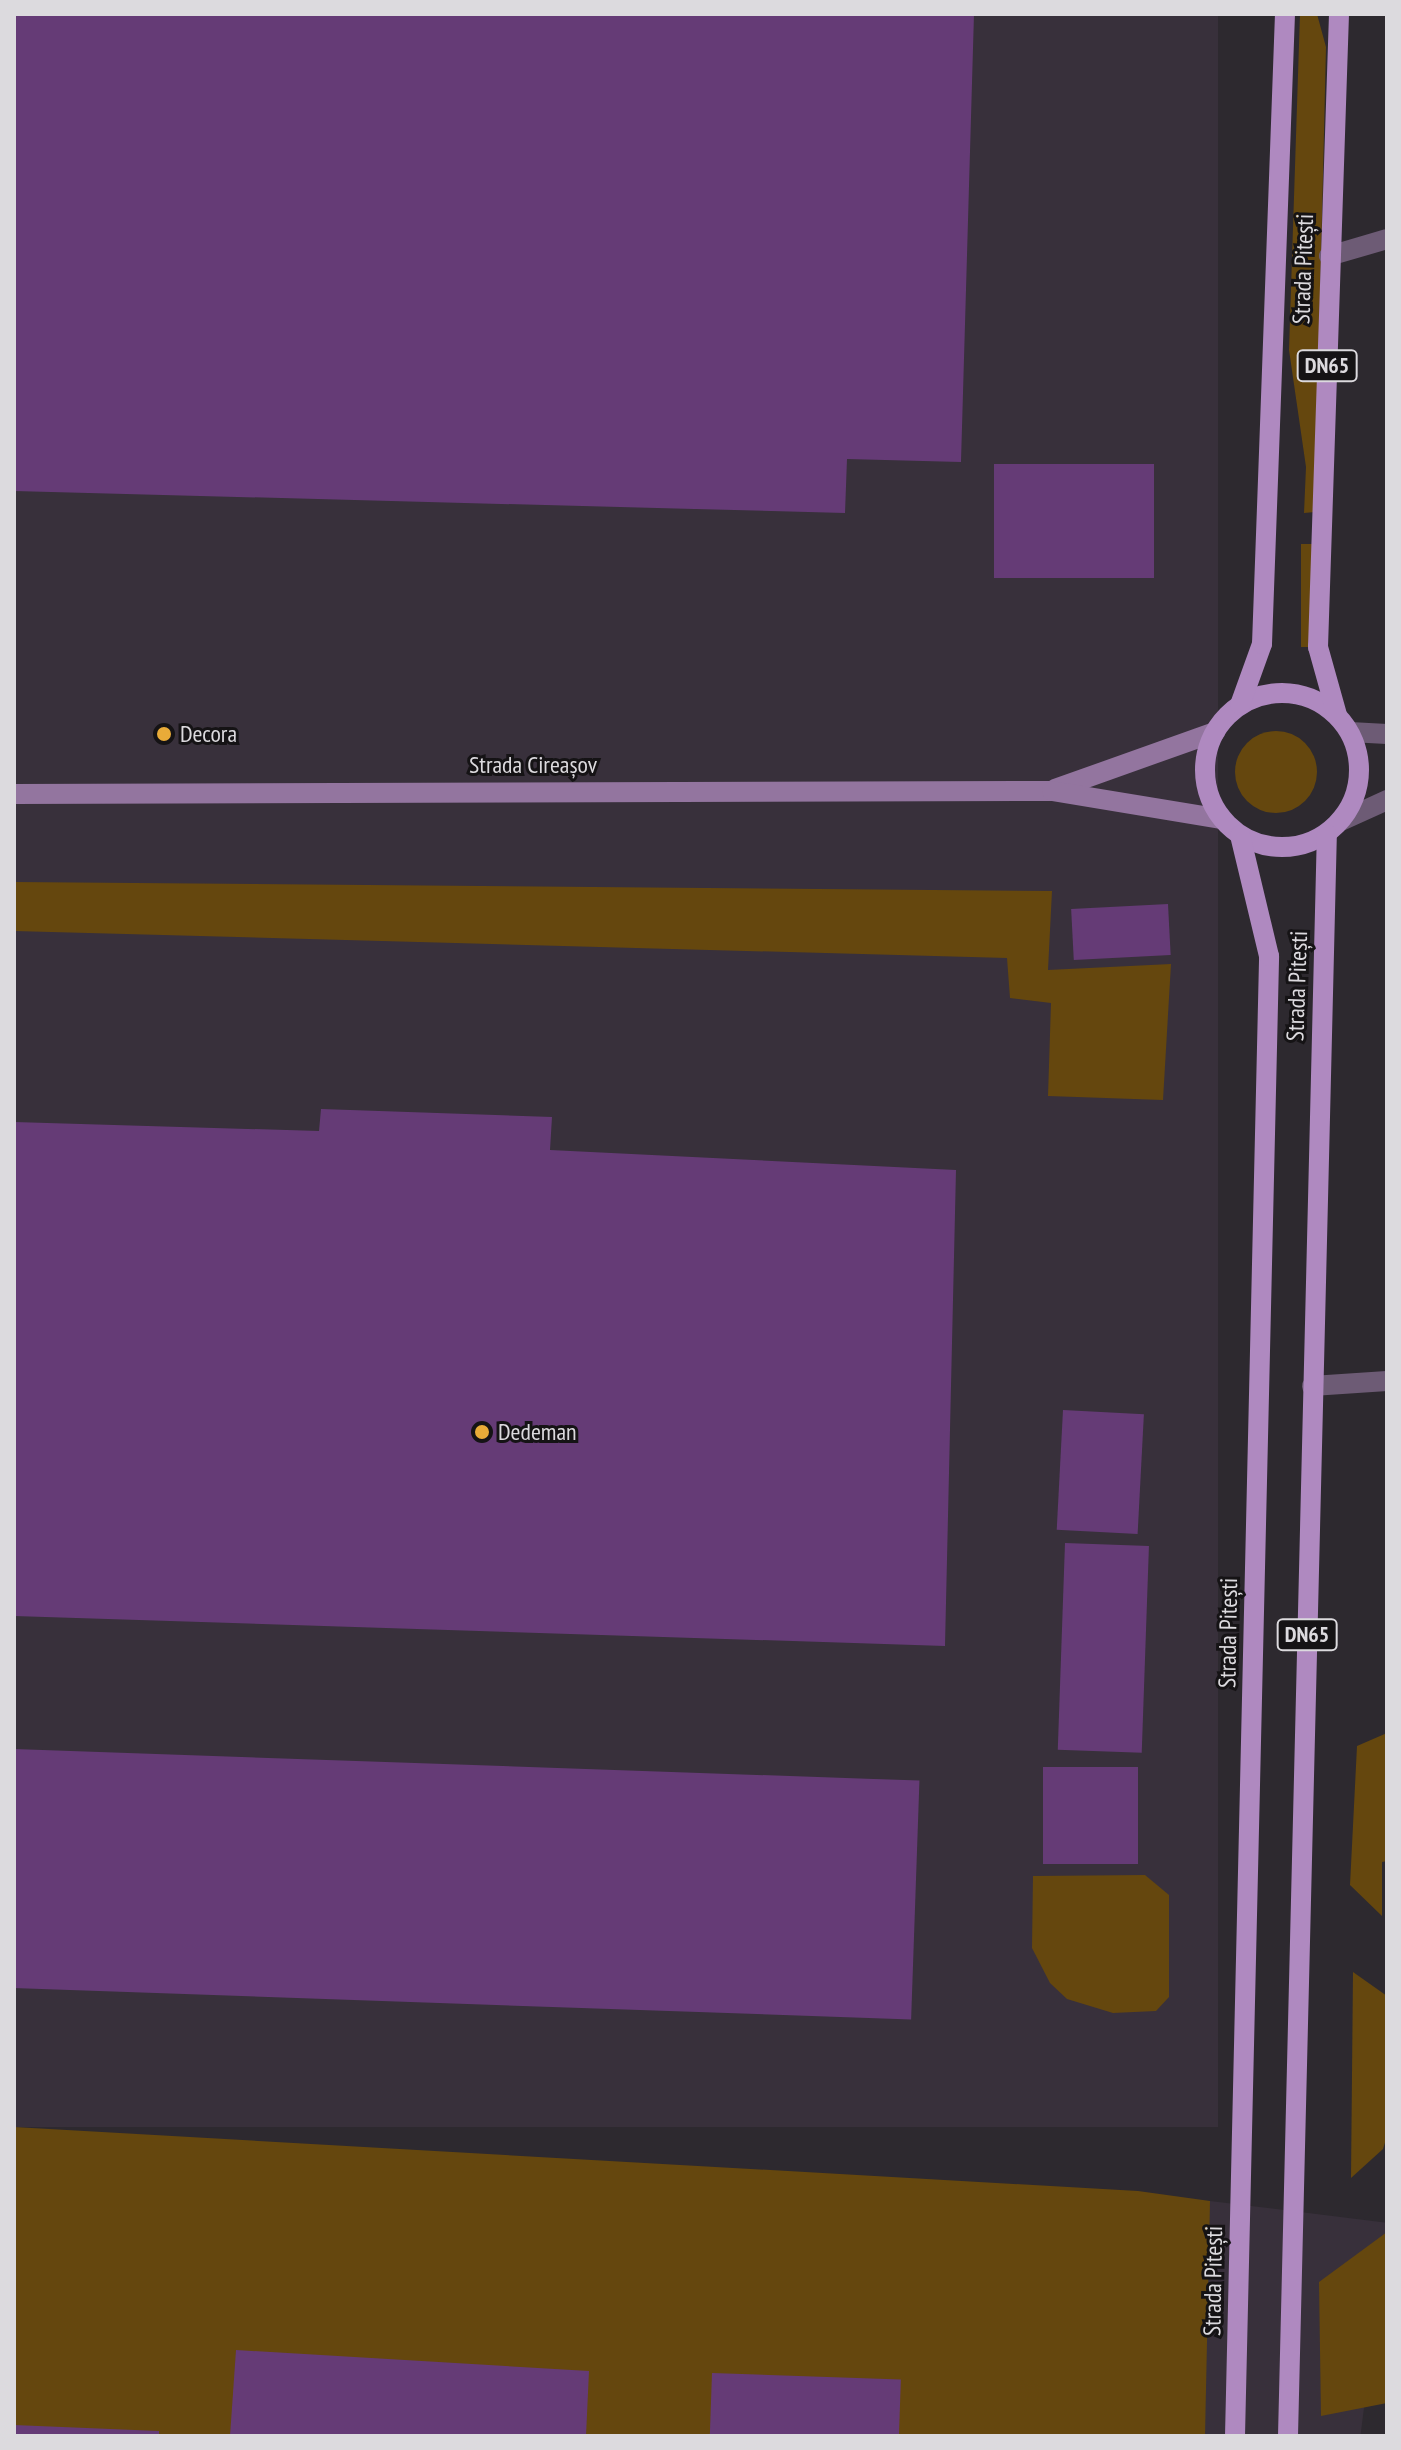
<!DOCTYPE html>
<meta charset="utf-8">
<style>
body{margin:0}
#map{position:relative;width:1401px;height:2450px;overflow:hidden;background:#2d292f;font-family:"PT Sans Narrow",sans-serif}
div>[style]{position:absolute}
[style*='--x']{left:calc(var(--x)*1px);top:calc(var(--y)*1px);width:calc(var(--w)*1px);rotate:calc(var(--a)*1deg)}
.built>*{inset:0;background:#38303b;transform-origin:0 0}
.green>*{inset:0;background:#65470e;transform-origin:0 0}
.round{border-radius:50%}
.building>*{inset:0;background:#653b76;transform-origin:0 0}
.lane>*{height:20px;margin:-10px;padding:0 10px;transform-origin:10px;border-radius:10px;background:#6d5b75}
.street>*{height:20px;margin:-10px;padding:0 10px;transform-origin:10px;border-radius:10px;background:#6d5b75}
.secondary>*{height:20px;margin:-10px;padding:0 10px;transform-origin:10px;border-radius:10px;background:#93759f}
.primary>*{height:20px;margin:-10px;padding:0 10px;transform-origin:10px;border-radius:10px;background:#af89c0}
.primary>.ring{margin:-10px;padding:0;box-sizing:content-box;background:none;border:20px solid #af89c0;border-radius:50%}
.dots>*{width:22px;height:22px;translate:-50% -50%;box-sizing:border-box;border:4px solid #151315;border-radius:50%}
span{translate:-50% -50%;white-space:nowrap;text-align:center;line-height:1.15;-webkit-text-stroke:6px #151315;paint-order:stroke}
.shield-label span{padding:2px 6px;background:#151315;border:2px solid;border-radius:6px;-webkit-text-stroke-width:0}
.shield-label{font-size:22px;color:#dcdade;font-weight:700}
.street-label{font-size:24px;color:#dcdade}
.poi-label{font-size:24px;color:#dcdade}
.left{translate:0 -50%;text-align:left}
.frame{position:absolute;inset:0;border:16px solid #dcdade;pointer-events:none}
</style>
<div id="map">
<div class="built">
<div style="left:14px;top:14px;width:1204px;height:2113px"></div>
<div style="left:1210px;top:2201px;width:178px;height:235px;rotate:7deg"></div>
</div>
<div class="green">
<div style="clip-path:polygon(1300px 14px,1317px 14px,1326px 47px,1315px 512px,1304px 513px,1306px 467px,1289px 350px)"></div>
<div style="left:1301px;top:544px;width:12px;height:103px"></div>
<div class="round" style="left:1235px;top:731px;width:82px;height:82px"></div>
<div style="clip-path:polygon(14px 882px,1052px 891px,1048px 970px,1171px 964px,1163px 1100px,1048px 1096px,1051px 1003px,1010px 998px,1007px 958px,14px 931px)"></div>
<div style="clip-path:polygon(1387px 1733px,1387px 1861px,1382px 1862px,1382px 1916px,1350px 1885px,1357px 1746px)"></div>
<div style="clip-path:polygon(1145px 1875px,1169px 1895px,1169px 1997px,1156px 2011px,1113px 2013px,1067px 1999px,1050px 1983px,1032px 1948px,1033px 1876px)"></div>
<div style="clip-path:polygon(1353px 1972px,1387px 1996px,1387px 2136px,1383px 2149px,1351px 2178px)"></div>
<div style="clip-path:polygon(14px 2127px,1138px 2191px,1210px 2201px,1205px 2436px,14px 2436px)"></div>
<div style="clip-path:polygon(1387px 2232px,1387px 2403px,1321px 2416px,1319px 2282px)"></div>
</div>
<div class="building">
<div style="clip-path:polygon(14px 14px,974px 14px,961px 462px,847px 459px,845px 513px,14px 491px)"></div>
<div style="left:994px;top:464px;width:160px;height:114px"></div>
<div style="left:1168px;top:904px;width:51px;height:97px;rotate:87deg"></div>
<div style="clip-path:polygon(321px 1109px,552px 1117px,550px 1150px,956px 1170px,945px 1646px,14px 1616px,14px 1122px,319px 1131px)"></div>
<div style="left:1063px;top:1410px;width:81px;height:120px;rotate:3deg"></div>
<div style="left:1065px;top:1543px;width:84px;height:207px;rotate:2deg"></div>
<div style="left:14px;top:1749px;width:906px;height:239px;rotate:2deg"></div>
<div style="left:1043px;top:1767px;width:95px;height:97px"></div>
<div style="clip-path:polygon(236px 2350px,589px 2371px,586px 2436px,230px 2436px)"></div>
<div style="left:712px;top:2373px;width:189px;height:63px;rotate:2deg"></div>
<div style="clip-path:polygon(14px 2425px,159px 2431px,159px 2436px,14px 2436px)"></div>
</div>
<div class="lane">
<div style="--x:1329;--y:256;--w:60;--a:-16.3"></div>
<div style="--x:1312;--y:1386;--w:75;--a:-3.8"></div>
</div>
<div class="street">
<div style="--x:1350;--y:732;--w:37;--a:3"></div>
<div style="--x:1341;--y:821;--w:51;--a:-24.5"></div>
</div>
<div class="secondary">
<div style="--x:1055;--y:789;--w:170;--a:-19.6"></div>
<div style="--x:14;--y:794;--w:1038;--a:-0.17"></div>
<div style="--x:1052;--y:791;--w:171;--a:9.4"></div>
</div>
<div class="primary">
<div class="ring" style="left:1205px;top:693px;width:134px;height:134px"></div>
<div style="--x:1240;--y:705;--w:65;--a:-70.2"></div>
<div style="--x:1262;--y:644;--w:630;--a:-87.91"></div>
<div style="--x:1337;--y:715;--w:71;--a:-105.6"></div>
<div style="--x:1318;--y:647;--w:633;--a:-88.1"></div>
<div style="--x:1235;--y:2436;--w:1480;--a:-88.68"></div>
<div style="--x:1269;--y:956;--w:124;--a:-103.5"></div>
<div style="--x:1288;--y:2436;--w:1602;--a:-88.61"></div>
</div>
<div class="dots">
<div style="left:164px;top:734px;background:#e9ab38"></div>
<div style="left:482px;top:1432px;background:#e9ab38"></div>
</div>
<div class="shield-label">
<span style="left:1327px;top:366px">DN65</span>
<span style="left:1307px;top:1635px">DN65</span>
</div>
<div class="street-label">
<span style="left:1303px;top:269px;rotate:-88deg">Strada Pitești</span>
<span style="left:533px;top:765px">Strada Cireașov</span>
<span style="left:1297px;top:986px;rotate:-88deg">Strada Pitești</span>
<span style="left:1228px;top:1633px;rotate:-89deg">Strada Pitești</span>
<span style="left:1213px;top:2281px;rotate:-89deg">Strada Pitești</span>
</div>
<div class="poi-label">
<span class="left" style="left:180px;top:734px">Decora</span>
<span class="left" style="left:498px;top:1432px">Dedeman</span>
</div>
<div class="frame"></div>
</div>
